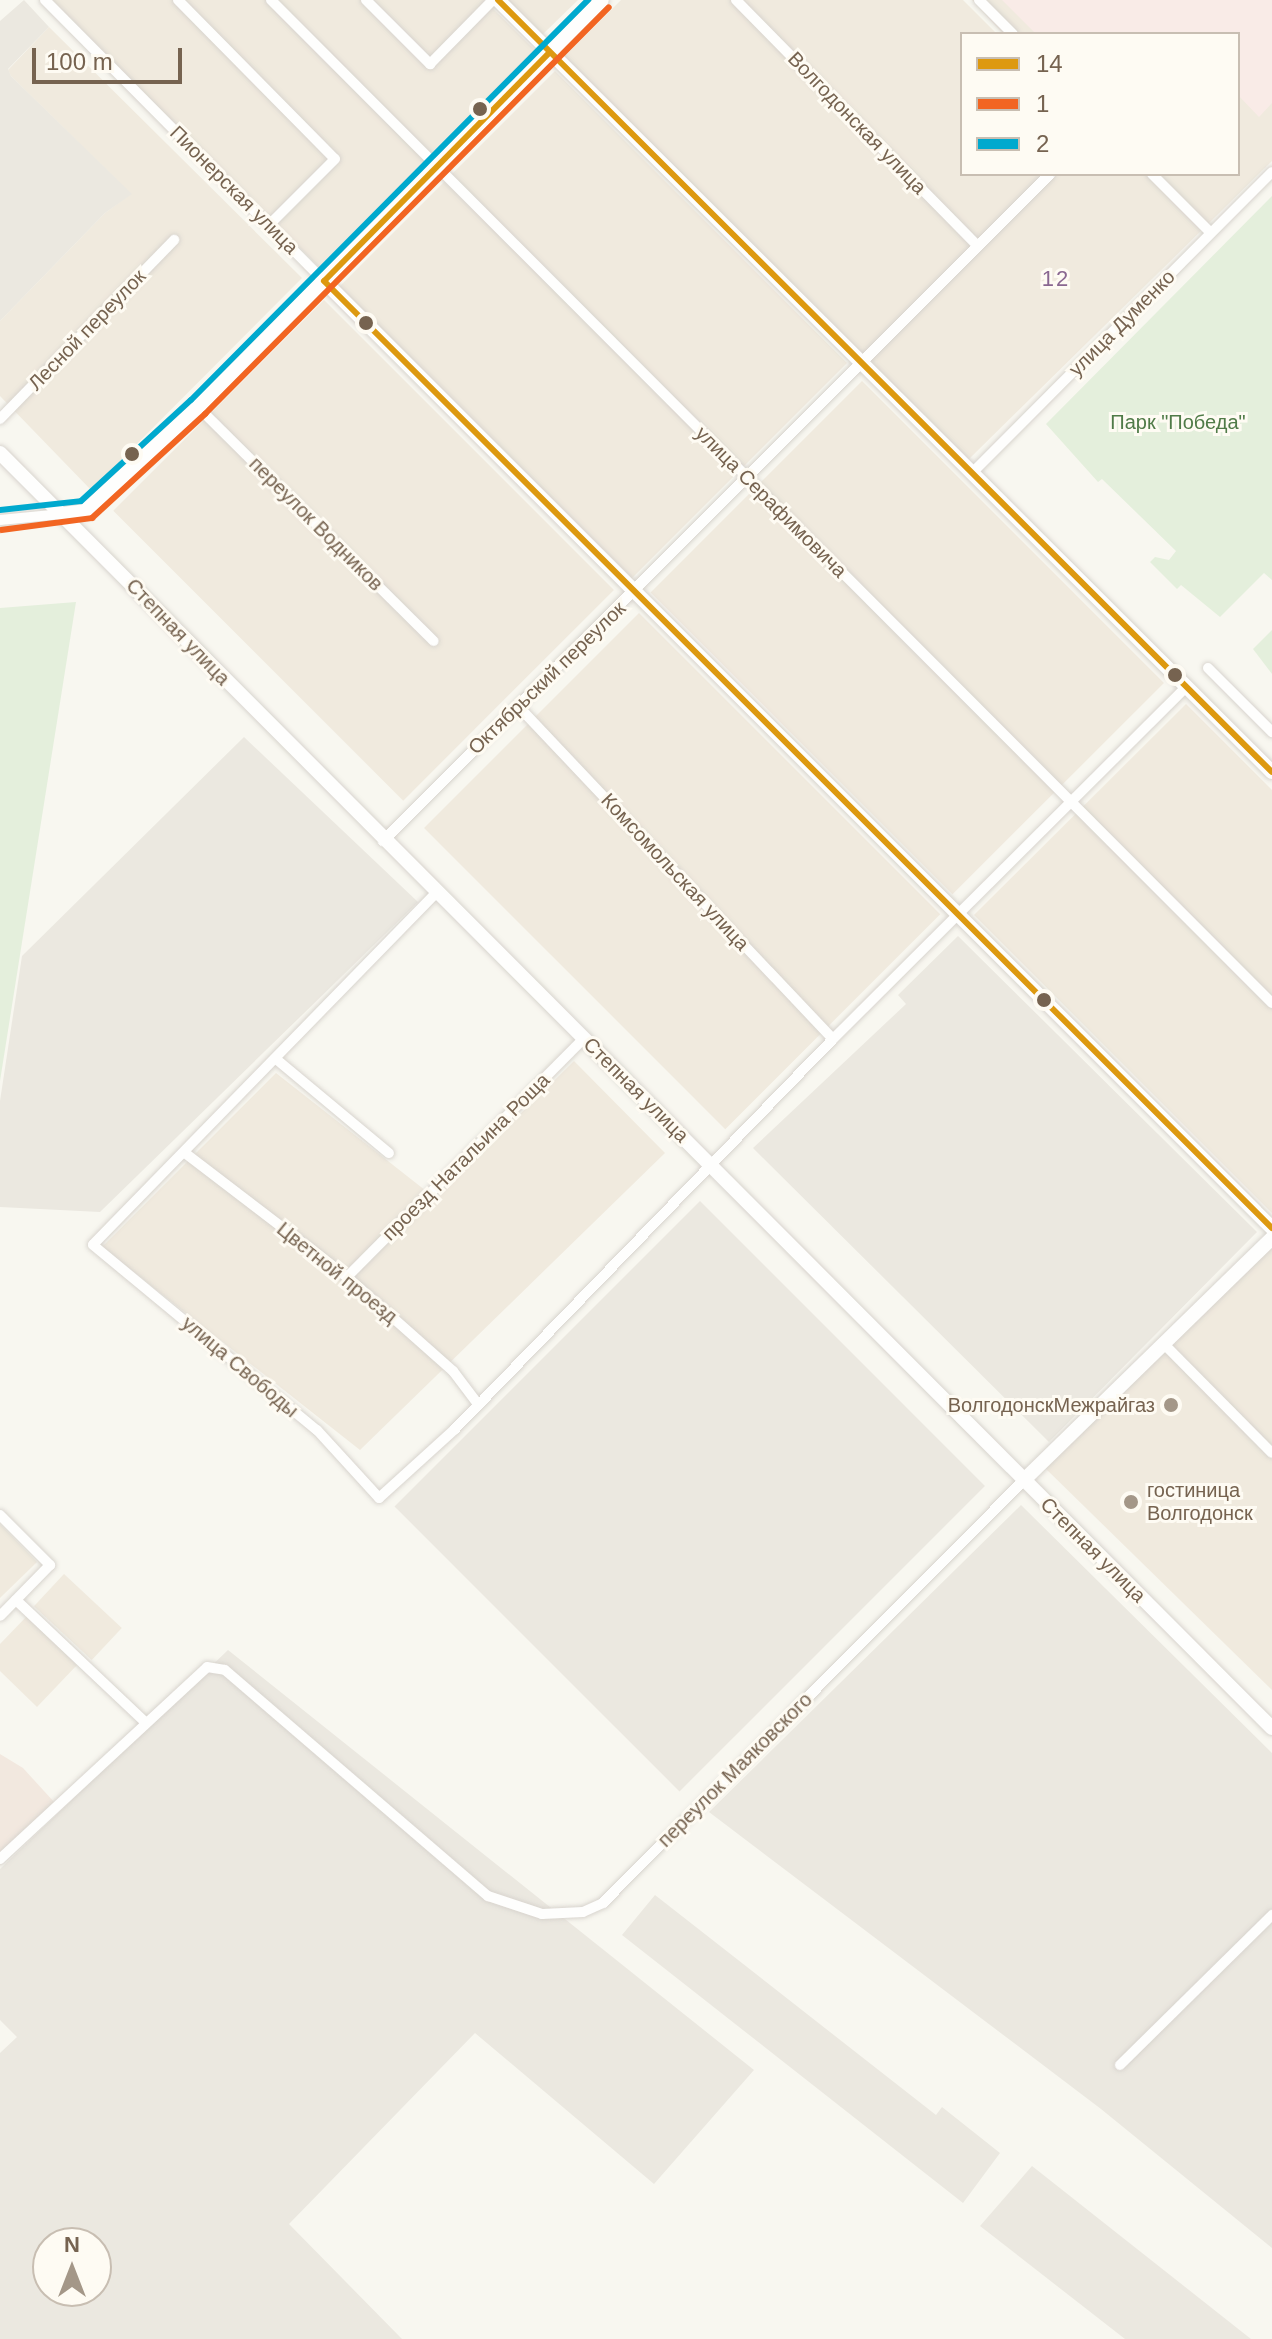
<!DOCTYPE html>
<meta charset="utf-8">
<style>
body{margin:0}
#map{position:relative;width:1272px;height:2339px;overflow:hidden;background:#f8f7f0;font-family:Helvetica,sans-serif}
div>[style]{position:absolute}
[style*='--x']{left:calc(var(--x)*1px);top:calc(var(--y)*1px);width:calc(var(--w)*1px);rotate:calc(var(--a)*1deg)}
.residential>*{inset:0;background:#f0eade;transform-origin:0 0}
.commercial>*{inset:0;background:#f2e8df}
.industrial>*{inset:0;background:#ebe8e0;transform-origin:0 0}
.medical>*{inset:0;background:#f9ebe7}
.green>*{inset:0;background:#e4efdc}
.roads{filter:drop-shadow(0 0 2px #d8d4ce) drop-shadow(0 0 2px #d8d4ce)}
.street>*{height:10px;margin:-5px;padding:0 5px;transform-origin:5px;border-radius:5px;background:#fefefd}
.secondary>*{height:14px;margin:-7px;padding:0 7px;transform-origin:7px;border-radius:7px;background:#fefefd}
.bus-1>*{height:6px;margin:-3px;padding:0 3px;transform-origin:3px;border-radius:3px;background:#dd9910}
.bus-2>*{height:6px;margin:-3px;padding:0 3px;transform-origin:3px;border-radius:3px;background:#f26522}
.bus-3>*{height:6px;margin:-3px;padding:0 3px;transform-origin:3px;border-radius:3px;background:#00a9ce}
.dots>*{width:22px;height:22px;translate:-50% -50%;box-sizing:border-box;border:4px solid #fefbf3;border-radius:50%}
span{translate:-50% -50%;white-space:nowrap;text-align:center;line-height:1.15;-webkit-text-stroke:6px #fefbf3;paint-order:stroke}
.street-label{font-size:20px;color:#766350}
.park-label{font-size:20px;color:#507b48}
.poi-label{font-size:20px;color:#766350}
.right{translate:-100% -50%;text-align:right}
.left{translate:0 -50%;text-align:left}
.neighbourhood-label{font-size:22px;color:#8a6891;letter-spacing:2px}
.legend{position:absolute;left:960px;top:32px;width:280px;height:144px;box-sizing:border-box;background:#fefbf3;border:2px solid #c8beb2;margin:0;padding:10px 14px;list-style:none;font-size:24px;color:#766350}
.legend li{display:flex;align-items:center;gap:16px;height:40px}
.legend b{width:40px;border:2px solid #c8beb2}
.north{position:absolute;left:32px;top:2227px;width:80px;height:80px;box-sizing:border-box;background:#fefbf3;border:2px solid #c8beb2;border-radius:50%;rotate:0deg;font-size:22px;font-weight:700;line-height:32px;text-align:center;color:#766350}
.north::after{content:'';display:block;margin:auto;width:28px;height:36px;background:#a49788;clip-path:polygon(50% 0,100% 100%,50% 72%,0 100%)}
.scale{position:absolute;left:32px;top:48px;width:150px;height:36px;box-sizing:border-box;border:4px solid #766350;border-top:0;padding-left:10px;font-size:24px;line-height:28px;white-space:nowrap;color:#766350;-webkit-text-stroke:6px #fefbf3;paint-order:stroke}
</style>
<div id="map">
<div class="residential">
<div style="clip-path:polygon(50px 0,484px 0,535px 50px,319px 267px)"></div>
<div style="clip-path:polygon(507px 0,578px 0,542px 35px)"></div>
<div style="clip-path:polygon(621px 0,963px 0,997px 34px,962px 34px,962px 174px,1238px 174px,1238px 34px,1003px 34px,972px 0,1272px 0,1272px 161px,968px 460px,564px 57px)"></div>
<div style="clip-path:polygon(49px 27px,302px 278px,91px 490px,0 396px,0 321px,105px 213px,131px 194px,11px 76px,8px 70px)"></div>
<div style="left:555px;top:71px;width:413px;height:305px;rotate:45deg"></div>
<div style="left:324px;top:300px;width:410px;height:298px;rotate:45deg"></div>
<div style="left:862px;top:381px;width:427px;height:299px;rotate:45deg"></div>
<div style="left:639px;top:613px;width:426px;height:304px;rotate:45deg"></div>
<div style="clip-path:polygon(1186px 704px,1272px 790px,1272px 1213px,974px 915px)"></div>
<div style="clip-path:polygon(574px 1061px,665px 1153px,360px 1450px,102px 1247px,276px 1073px,435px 1198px)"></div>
<div style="clip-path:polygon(1272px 1242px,1272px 1690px,1044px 1467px)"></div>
<div style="clip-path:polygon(0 1524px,37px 1562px,0 1598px)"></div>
<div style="left:64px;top:1574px;width:79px;height:44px;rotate:43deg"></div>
<div style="clip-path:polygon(27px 1616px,77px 1665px,37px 1707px,0 1671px,0 1644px)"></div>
</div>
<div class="commercial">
<div style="clip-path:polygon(0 1754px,23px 1768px,55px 1803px,0 1855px)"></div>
</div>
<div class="industrial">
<div style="clip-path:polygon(24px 0,49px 27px,8px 69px,11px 76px,132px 194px,105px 213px,0 321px,0 21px)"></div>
<div style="clip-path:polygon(244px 737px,418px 902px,100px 1212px,0 1207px,0 1101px,22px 956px)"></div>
<div style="clip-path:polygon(958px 936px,1257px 1232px,1049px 1442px,753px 1148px,906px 1004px,898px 995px)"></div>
<div style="left:700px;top:1201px;width:403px;height:432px;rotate:45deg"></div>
<div style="clip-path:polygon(1021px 1505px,1272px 1753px,1272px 2248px,1101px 2109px,709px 1812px)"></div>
<div style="clip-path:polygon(evenodd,228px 1650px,754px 2070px,654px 2184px,475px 2033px,289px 2224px,402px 2339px,0 2339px,0 2053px,17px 2037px,0 2020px,0 1869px,228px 1650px,48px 2243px,96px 2243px,96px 2291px,48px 2291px,48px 2243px)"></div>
<div style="clip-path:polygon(655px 1895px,936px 2115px,942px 2107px,1000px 2153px,963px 2203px,622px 1935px)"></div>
<div style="clip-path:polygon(1032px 2166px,1251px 2339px,1125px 2339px,980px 2226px)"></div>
</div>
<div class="medical">
<div style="clip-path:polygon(1002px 0,1272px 0,1272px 103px,1259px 117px,1238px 95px,1238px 34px,1036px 34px)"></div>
</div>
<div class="green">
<div style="clip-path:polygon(1272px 196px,1272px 580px,1264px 573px,1220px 617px,1181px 585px,1177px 589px,1150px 562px,1155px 557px,1169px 560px,1176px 551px,1102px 479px,1098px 482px,1046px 424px)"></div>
<div style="clip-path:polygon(76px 602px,0 1081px,0 608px)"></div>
<div style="clip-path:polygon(1272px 630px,1272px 674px,1253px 649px)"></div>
</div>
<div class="roads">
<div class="street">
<div style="--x:45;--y:0;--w:396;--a:45.2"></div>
<div style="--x:178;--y:0;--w:223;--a:45.4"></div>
<div style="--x:335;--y:159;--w:93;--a:135"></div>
<div style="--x:271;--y:0;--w:1417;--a:45.06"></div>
<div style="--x:366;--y:0;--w:91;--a:45"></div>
<div style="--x:430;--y:64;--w:90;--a:-45.5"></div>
<div style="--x:736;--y:0;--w:345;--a:45.5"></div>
<div style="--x:979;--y:0;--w:48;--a:45"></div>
<div style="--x:1152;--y:174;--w:83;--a:45"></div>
<div style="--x:198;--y:407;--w:332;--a:44.8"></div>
<div style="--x:0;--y:419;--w:250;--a:-45.8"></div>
<div style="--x:971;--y:474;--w:426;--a:-45.1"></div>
<div style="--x:0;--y:520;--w:62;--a:-5.5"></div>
<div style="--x:1208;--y:668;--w:91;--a:45"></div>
<div style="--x:518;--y:706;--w:458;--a:46.6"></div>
<div style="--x:383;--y:841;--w:943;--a:-45"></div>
<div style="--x:436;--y:893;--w:491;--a:134.3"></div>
<div style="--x:93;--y:1245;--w:291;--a:39.6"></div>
<div style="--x:317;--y:1430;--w:92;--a:47.6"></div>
<div style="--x:379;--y:1498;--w:103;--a:-42.2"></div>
<div style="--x:455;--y:1429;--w:543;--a:-45.9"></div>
<div style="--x:833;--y:1039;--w:500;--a:-44.9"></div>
<div style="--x:276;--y:1059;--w:147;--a:39.8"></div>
<div style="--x:185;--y:1153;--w:204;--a:37.4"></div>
<div style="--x:347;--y:1277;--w:142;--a:41.6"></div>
<div style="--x:453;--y:1371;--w:41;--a:52.9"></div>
<div style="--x:347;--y:1277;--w:337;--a:-45.2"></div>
<div style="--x:1164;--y:1344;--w:153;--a:45.3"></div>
<div style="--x:0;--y:1515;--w:71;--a:45"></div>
<div style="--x:50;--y:1565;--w:71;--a:134.4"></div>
<div style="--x:16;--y:1600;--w:176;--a:43.4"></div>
<div style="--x:0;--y:1859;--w:282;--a:-42.8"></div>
<div style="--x:207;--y:1667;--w:18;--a:9"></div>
<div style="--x:225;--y:1670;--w:347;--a:40.7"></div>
<div style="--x:488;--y:1896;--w:57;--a:18.4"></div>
<div style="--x:542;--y:1914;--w:41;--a:-2.8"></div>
<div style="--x:583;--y:1912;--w:22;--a:-24"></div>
<div style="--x:603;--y:1903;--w:597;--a:-45.14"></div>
<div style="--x:1120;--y:2065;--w:214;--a:-44.6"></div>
</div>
<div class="secondary">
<div style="--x:498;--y:0;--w:1093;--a:44.93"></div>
<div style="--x:324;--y:281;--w:1340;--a:44.97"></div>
<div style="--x:0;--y:453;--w:1801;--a:45.07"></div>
<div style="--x:62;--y:514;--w:23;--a:-7"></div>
<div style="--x:85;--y:511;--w:154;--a:-42.6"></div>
<div style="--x:198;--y:407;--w:573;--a:-45.21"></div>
<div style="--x:1024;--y:1480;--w:347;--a:-44.3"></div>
</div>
</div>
<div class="bus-1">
<div style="--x:498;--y:0;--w:1093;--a:44.93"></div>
<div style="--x:549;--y:53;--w:320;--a:134.6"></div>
<div style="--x:324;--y:281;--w:1340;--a:44.97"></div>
</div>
<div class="bus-2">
<div style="--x:1;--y:530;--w:92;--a:-7.5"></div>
<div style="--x:92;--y:518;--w:154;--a:-42.6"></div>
<div style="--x:205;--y:414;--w:573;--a:-45.21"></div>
</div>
<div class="bus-3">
<div style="--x:0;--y:510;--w:81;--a:-6.3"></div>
<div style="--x:81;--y:501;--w:149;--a:-42.6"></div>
<div style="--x:191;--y:400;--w:564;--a:-45.22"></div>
</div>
<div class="dots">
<div style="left:480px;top:109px;background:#766350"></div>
<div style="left:366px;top:323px;background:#766350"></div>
<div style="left:132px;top:454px;background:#766350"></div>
<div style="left:1175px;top:675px;background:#766350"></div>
<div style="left:1044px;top:1000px;background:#766350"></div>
<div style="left:1171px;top:1405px;background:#a49788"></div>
<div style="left:1131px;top:1502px;background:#a49788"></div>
</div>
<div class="street-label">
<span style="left:857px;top:123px;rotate:46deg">Волгодонская улица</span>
<span style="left:234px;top:190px;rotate:45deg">Пионерская улица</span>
<span style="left:1122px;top:323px;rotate:-45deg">улица Думенко</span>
<span style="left:87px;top:330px;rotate:-46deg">Лесной переулок</span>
<span style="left:771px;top:502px;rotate:45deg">улица Серафимовича</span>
<span style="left:316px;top:524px;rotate:45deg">переулок Водников</span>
<span style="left:178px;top:632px;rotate:46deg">Степная улица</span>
<span style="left:547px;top:678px;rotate:-44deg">Октябрьский переулок</span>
<span style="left:675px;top:872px;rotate:47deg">Комсомольская улица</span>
<span style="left:636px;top:1090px;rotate:45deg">Степная улица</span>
<span style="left:466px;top:1157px;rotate:-45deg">проезд Натальина Роща</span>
<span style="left:337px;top:1273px;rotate:39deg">Цветной проезд</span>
<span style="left:240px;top:1367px;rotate:40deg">улица Свободы</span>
<span style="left:1093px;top:1550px;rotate:45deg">Степная улица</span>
<span style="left:735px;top:1770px;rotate:-45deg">переулок Маяковского</span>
</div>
<div class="park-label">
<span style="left:1178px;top:422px">Парк "Победа"</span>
</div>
<div class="poi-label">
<span class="right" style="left:1155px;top:1405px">ВолгодонскМежрайгаз</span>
<span class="left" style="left:1147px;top:1502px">гостиница<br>Волгодонск</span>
</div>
<div class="neighbourhood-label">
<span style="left:1056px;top:279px">12</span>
</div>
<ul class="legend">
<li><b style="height:10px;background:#dd9910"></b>14</li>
<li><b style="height:10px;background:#f26522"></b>1</li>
<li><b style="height:10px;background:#00a9ce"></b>2</li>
</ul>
<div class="north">N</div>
<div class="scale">100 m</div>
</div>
